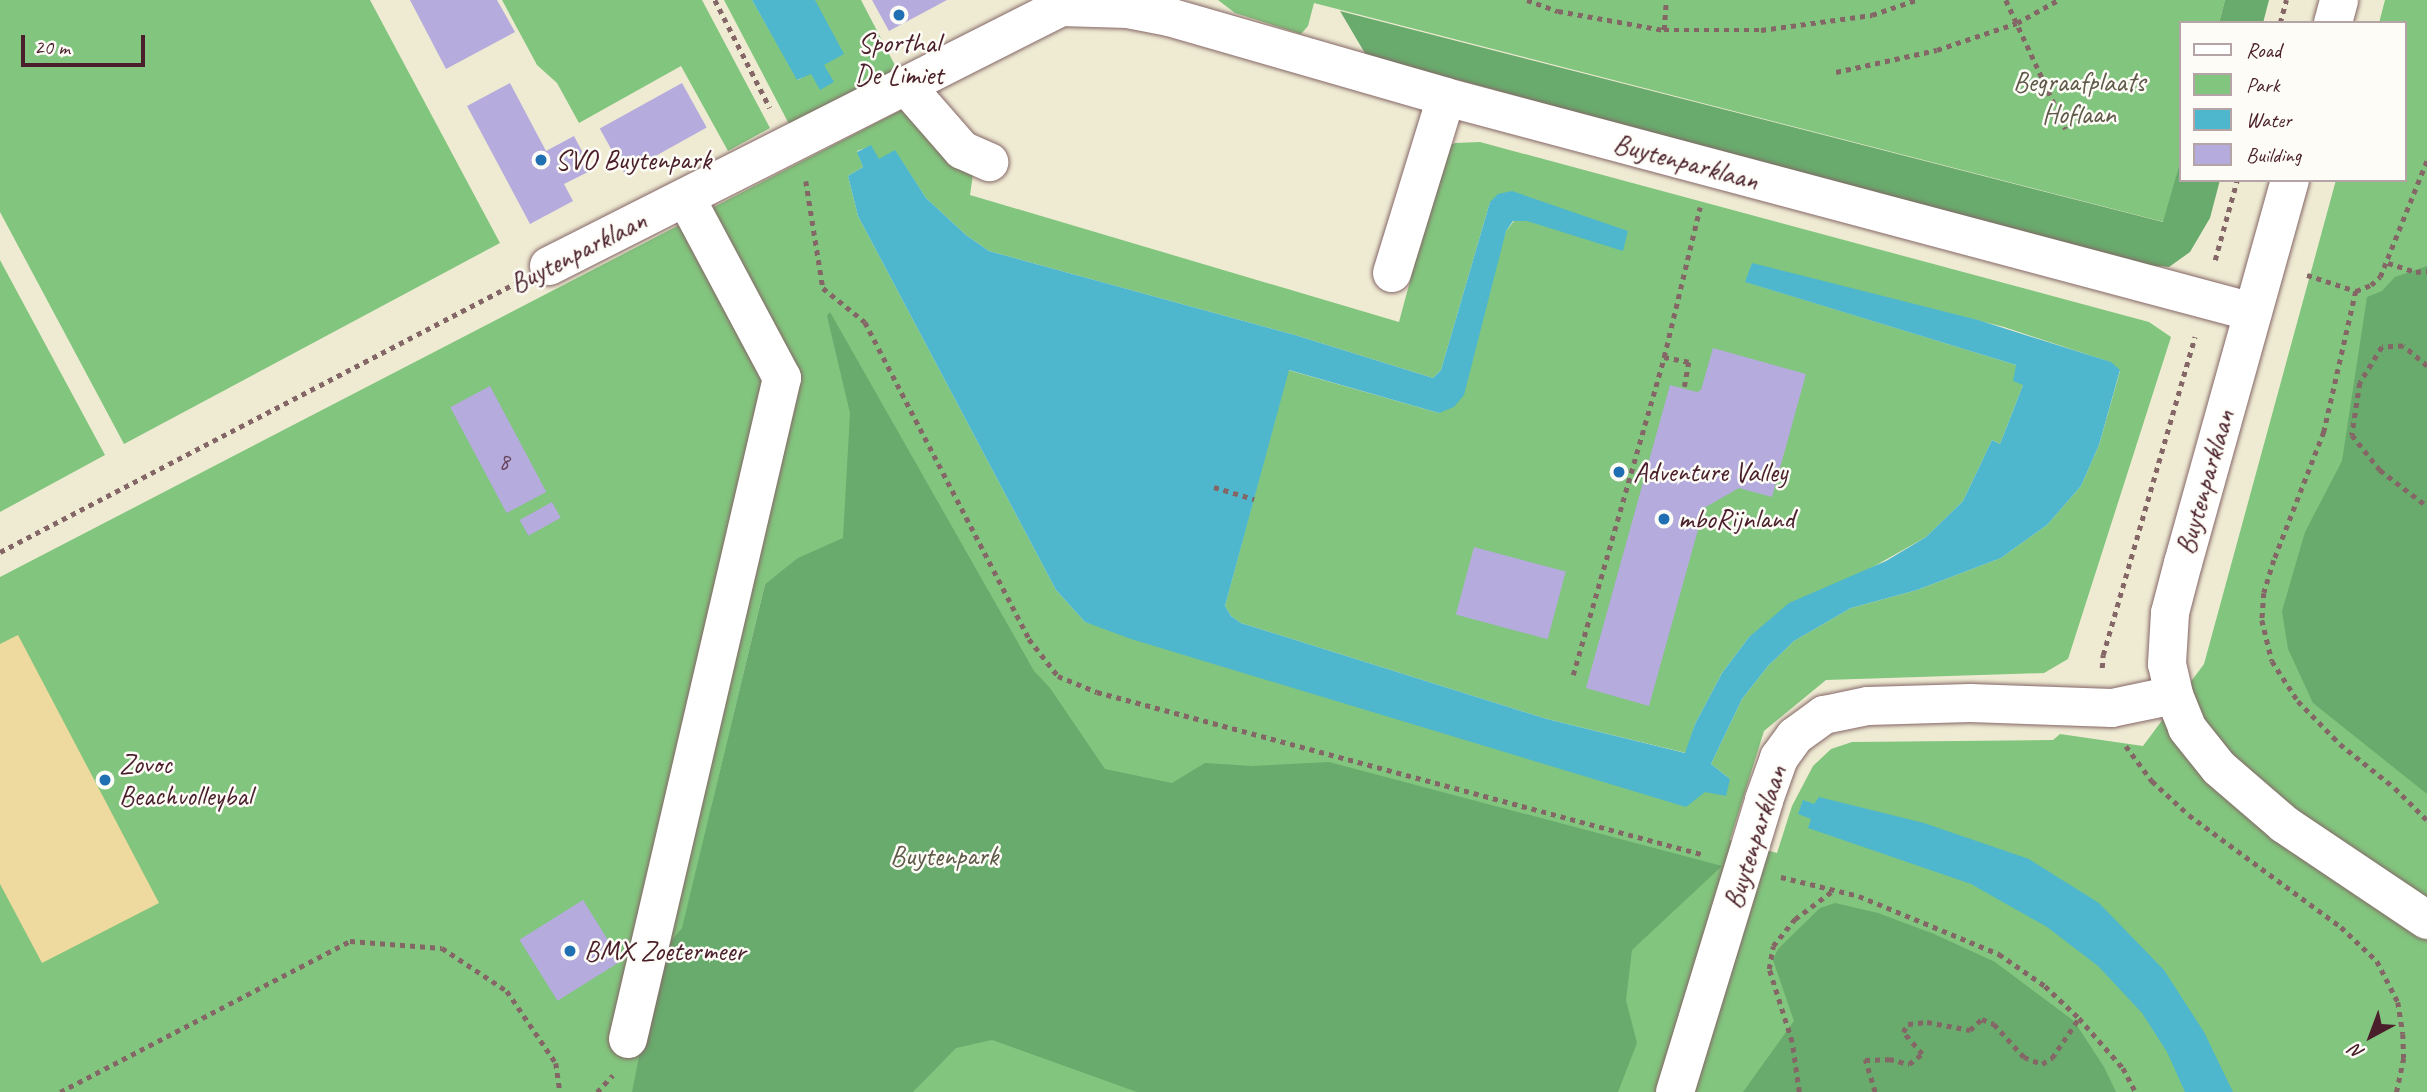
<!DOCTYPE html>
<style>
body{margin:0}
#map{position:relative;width:2427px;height:1092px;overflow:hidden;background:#efebd3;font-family:Caveat,sans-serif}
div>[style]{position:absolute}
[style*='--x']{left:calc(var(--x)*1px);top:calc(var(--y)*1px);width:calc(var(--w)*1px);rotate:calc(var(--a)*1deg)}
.green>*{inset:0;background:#82c57e}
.forest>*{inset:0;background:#69aa6d}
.sand>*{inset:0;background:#eeda9e}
.water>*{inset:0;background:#4fb7cd}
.building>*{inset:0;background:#b5abdd;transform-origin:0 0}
.path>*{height:4.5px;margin-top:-2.25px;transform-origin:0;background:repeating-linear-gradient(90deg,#846666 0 5px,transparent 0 10px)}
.roads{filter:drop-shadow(0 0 2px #846666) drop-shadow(0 0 2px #846666)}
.minor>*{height:38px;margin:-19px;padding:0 19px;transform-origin:19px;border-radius:19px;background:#fff}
.dots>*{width:19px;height:19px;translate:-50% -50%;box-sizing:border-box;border:4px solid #fdfcf7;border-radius:50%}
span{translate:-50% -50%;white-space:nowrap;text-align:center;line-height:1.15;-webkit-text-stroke:5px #fdfcf7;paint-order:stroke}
.number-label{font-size:24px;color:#654258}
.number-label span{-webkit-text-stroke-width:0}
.poi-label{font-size:28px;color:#4a1f2b}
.left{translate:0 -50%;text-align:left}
.park-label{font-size:28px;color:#5e5948}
.street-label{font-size:28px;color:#4a1f2b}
.legend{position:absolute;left:2179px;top:21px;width:228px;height:161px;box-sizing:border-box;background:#fdfcf7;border:2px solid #b5a4a5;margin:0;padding:9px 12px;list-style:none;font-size:21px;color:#4a1f2b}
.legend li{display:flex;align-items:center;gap:14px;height:35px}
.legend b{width:35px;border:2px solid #b5a4a5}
.north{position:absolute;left:2336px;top:1001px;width:70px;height:70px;-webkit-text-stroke:5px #fdfcf7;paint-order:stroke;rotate:221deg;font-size:19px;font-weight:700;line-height:28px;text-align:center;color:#4a1f2b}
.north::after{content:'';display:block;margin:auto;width:24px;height:32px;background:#4a1f2b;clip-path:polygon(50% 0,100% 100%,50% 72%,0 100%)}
.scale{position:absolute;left:21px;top:35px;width:124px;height:32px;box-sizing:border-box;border:4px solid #4a1f2b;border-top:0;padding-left:9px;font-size:21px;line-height:24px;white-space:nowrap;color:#4a1f2b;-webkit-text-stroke:5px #fdfcf7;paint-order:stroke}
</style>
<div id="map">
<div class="green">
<div style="clip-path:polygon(0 0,370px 0,500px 243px,124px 444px,0 212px)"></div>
<div style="clip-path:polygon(502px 0,702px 0,770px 128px,728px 151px,681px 66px,579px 123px,557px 83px,537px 65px)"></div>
<div style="clip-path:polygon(724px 0,752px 0,798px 80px,823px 65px,815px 0,861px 0,899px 73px,790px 126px)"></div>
<div style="clip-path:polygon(1218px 0,2225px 0,2219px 23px,2180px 23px,2180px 162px,2164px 222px,1314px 3px,1308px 26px,1301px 34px,1235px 13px)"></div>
<div style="clip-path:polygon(evenodd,2385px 0,2427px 0,2427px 1092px,0 1092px,0 577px,905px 108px,973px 174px,970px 195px,1399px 322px,1446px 147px,1455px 143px,1480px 142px,2149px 322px,2171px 337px,2068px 659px,2044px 673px,1826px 680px,1764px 731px,1730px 840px,1777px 853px,1792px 806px,1813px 766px,1831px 749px,1852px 742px,2053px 740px,2060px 734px,2143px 746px,2204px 664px,2336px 180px,2404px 180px,2404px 23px,2379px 23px,2385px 0,871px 146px,879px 160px,895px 151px,926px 198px,966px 235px,989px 251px,1295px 335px,1433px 378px,1441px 370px,1490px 202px,1527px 221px,1514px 221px,1506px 231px,1439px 413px,1288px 370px,1225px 606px,1231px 616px,1241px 623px,1547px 719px,1686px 753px,1695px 724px,1722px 673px,1749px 637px,1926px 537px,1963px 501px,1992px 440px,2000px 444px,2023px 385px,2016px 365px,1746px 282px,1752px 264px,2004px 327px,2110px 362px,2120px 371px,2099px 445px,2081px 486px,2047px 525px,2001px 558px,1917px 590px,1851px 608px,1794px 641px,1768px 666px,1742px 699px,1711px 764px,1730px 779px,1705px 791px,1085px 622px,1056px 590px,858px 216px,848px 176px,863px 167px,857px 151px,871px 146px,2385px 0,781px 572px,711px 809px,765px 584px,781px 572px)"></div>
<div style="clip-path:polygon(0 260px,105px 455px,0 512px)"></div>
</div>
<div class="forest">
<div style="clip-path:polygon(2225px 0,2269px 0,2263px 23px,2219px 23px)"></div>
<div style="clip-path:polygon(1340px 11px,2163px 222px,2180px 162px,2180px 180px,2220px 180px,2210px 218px,2190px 252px,2169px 267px,2133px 264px,1366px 55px)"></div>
<div style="clip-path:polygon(2427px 266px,2427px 794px,2313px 703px,2288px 649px,2282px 611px,2305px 532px,2342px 461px,2367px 297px,2382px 291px,2395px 277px)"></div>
<div style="clip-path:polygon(830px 312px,1034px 671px,1050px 688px,1105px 769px,1172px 783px,1205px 763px,1252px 766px,1329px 762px,1722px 866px,1632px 950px,1626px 1000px,1637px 1043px,1618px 1092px,1137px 1092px,992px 1040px,956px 1048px,913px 1092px,632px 1092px,648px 1011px,669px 944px,682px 928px,765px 584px,798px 558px,843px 538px,850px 413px,827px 316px)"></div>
<div style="clip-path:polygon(1835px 903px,1878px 913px,1934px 934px,1995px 962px,2074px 1021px,2104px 1067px,2116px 1092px,1743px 1092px,1794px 1021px,1773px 960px,1778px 949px,1820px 908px)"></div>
</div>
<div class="sand">
<div style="clip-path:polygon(18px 635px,159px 903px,42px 963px,0 884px,0 644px)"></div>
</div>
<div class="water">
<div style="clip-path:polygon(752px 0,815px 0,844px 54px,824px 65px,834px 82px,820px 90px,811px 74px,797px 80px)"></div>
<div style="clip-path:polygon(871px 145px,879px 159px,895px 150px,926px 198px,966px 235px,989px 251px,1295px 335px,1433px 378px,1441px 370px,1490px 202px,1498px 194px,1512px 191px,1628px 231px,1623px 251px,1527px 221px,1513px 221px,1506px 231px,1464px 395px,1454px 407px,1439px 413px,1289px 370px,1225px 606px,1231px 616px,1241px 623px,1547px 719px,1685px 753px,1695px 724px,1722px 673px,1749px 637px,1789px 603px,1886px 561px,1926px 537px,1963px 501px,1992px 440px,2000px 444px,2023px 385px,2013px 381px,2016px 365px,1745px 282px,1752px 263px,1978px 320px,2111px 362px,2120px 370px,2099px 445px,2081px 486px,2047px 525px,2001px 558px,1917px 590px,1851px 608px,1794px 641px,1768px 666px,1742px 699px,1711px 764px,1730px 779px,1726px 796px,1705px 792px,1686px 807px,1131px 639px,1085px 622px,1056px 590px,858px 216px,848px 176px,863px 167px,857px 152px)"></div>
<div style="clip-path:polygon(1819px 797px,1924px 823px,2029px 859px,2099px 903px,2164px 970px,2204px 1032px,2233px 1092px,2185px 1092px,2167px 1052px,2142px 1013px,2098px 966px,2047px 927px,1971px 884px,1808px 828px,1811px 819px,1798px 814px,1803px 800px,1814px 804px)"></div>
</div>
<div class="building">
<div style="clip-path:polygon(410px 0,497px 0,515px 32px,446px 69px)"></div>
<div style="clip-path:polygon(872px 0,947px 0,889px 31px)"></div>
<div style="clip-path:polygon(510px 83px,546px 151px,574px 136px,592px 170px,564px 184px,573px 201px,530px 224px,467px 106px)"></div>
<div style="left:682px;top:83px;width:51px;height:94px;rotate:61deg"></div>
<div style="clip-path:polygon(1713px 348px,1806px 374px,1772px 497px,1739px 488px,1704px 508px,1649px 706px,1586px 688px,1670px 385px,1697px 392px,1701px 390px)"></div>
<div style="left:490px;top:386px;width:120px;height:45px;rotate:62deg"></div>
<div style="left:552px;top:502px;width:18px;height:37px;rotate:61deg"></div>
<div style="left:1474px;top:547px;width:95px;height:70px;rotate:15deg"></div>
<div style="left:583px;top:900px;width:72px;height:75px;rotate:58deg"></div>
</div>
<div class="path">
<div style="--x:715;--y:0;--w:121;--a:63"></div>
<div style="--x:1527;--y:0;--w:33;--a:20"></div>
<div style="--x:1558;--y:11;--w:108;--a:10.2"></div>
<div style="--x:1664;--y:30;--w:97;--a:0"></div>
<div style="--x:1761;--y:30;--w:112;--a:-7.7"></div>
<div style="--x:1872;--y:15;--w:46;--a:-18.8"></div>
<div style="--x:2006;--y:0;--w:142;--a:65.1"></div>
<div style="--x:2280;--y:23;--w:24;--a:-75"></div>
<div style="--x:1664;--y:30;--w:30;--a:-86"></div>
<div style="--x:1836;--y:72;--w:103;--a:-12.3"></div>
<div style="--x:1937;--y:50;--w:84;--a:-18.6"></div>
<div style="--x:2017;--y:23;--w:47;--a:-29.3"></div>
<div style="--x:806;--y:181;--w:108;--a:81"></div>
<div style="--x:823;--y:288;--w:54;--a:39"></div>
<div style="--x:865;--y:322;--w:357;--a:62.6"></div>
<div style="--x:1029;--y:639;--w:47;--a:51.9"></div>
<div style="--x:1058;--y:676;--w:42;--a:22.3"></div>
<div style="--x:1097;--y:692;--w:629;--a:15.01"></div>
<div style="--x:2215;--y:260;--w:83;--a:-74.6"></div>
<div style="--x:2388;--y:263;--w:29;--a:18"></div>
<div style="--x:2416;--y:272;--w:11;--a:-5"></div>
<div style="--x:2307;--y:275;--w:52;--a:18.1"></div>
<div style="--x:2356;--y:291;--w:16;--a:-22"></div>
<div style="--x:2371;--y:285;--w:12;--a:-42"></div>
<div style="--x:2380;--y:277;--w:126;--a:-68.1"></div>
<div style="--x:2356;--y:291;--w:145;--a:102.8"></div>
<div style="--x:2324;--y:432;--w:137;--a:111.3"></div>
<div style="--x:2274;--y:560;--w:34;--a:107"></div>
<div style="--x:2264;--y:593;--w:27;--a:94"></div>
<div style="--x:2262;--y:620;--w:42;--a:76.3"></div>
<div style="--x:2272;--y:661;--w:48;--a:57"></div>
<div style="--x:2298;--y:701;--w:60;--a:45.7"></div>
<div style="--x:2340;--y:744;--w:70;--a:38.7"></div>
<div style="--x:2395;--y:788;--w:45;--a:45"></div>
<div style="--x:1664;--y:357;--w:25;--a:11"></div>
<div style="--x:1689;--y:362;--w:27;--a:100"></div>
<div style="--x:2427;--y:366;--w:31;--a:-140"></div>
<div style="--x:2403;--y:346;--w:21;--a:177"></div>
<div style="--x:2382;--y:347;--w:42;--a:121.4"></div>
<div style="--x:2360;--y:383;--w:53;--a:98.7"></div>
<div style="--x:2352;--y:435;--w:45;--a:51.3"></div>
<div style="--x:2380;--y:470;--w:59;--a:37.5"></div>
<div style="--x:1214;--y:487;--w:42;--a:16.7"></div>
<div style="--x:0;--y:552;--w:580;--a:-27.54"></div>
<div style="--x:2102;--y:668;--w:13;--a:-86"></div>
<div style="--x:2103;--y:655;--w:331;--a:-73.9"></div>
<div style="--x:1573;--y:675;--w:331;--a:-74"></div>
<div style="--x:1664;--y:357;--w:154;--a:-76.5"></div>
<div style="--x:2126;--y:746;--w:44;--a:53.4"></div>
<div style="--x:2152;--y:781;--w:50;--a:42.6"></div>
<div style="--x:2189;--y:815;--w:189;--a:36.4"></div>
<div style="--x:2341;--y:927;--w:50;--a:43.4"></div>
<div style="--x:2377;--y:961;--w:46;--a:62.9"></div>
<div style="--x:2398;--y:1002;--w:32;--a:81"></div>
<div style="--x:2403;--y:1034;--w:24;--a:88"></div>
<div style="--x:2404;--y:1058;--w:35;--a:102"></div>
<div style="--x:1781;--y:877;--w:80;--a:13.7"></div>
<div style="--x:1859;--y:896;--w:152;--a:22.5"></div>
<div style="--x:1999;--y:954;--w:56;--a:34.8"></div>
<div style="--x:2045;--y:986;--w:47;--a:43.3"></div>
<div style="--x:2079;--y:1018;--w:67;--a:48.7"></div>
<div style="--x:2123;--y:1068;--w:27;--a:62"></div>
<div style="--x:60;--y:1092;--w:327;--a:-27.5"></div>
<div style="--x:350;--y:941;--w:92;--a:4.4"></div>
<div style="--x:442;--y:948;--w:78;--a:33.5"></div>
<div style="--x:507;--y:991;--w:87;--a:55.8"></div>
<div style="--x:556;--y:1063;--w:29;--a:82"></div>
<div style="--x:597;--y:1092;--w:23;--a:-47"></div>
<div style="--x:1799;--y:1092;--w:50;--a:-98"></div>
<div style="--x:1792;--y:1042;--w:77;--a:-107.5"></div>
<div style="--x:1769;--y:969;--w:23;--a:-80"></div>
<div style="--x:1773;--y:946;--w:35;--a:-51"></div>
<div style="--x:1795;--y:919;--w:45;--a:-36.9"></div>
<div style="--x:1875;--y:1092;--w:34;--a:-107"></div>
<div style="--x:1865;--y:1060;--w:24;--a:-2"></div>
<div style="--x:1889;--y:1059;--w:21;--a:14"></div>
<div style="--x:1909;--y:1064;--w:16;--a:-38"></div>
<div style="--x:1922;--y:1054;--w:29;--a:-131"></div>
<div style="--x:1903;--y:1032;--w:9;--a:-58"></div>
<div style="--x:1908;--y:1024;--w:19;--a:-6"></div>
<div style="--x:1927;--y:1022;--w:44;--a:10.5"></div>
<div style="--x:1970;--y:1030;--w:16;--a:-43"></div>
<div style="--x:1982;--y:1019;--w:13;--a:23"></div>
<div style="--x:1994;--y:1024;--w:45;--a:47.7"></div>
<div style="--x:2024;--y:1057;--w:19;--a:21"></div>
<div style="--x:2042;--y:1064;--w:12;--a:-31"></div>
<div style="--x:2052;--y:1058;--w:48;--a:-56"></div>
</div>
<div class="roads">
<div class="minor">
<div style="--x:2333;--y:23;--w:24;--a:-75"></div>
<div style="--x:907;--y:87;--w:84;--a:48.9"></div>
<div style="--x:962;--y:150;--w:30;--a:24"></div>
<div style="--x:2290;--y:180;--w:398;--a:105.6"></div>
<div style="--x:2183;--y:563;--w:52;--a:104.6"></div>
<div style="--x:2170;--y:613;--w:51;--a:93.4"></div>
<div style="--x:2167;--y:664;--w:32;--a:77"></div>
<div style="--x:2174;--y:695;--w:35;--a:68"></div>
<div style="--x:2187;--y:728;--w:51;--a:51.3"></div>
<div style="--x:2219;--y:768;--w:86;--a:40.7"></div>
<div style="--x:2284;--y:824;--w:172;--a:33.9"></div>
<div style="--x:549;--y:266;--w:574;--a:-26.83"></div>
<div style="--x:1061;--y:7;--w:67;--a:1.7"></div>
<div style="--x:1128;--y:9;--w:42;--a:11"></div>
<div style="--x:1169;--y:17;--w:288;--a:16.1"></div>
<div style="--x:1446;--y:97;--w:835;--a:14.92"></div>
<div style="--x:1392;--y:273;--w:184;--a:-72.9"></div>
<div style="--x:628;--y:1039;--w:679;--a:-76.89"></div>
<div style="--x:782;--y:378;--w:204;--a:-118.1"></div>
<div style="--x:1675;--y:1092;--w:305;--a:-73"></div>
<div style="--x:1764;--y:800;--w:45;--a:-70.3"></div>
<div style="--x:1779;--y:758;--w:27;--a:-54"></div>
<div style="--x:1795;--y:736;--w:36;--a:-36"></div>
<div style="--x:1824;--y:715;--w:45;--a:-11.6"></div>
<div style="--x:1868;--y:706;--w:102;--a:-1.7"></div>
<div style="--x:1970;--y:703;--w:142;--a:2"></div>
<div style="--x:2112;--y:708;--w:63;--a:-11.8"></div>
</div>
</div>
<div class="dots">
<div style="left:899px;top:15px;background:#1f6fb2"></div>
<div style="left:541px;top:160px;background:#1f6fb2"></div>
<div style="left:1619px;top:472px;background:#1f6fb2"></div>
<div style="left:1664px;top:519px;background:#1f6fb2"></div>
<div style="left:105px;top:780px;background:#1f6fb2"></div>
<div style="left:570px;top:951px;background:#1f6fb2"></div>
</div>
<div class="number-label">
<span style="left:504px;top:462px">8</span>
</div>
<div class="poi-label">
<span style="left:899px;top:59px">Sporthal<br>De Limiet</span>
<span class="left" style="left:555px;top:160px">SVO Buytenpark</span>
<span class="left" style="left:1633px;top:472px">Adventure Valley</span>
<span class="left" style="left:1678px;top:519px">mboRijnland</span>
<span class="left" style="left:119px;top:780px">Zovoc<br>Beachvolleybal</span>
<span class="left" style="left:584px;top:951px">BMX Zoetermeer</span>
</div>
<div class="park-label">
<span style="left:2079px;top:98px">Begraafplaats<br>Hoflaan</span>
<span style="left:944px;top:856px">Buytenpark</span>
</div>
<div class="street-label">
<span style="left:1686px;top:162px;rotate:15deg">Buytenparklaan</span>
<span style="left:578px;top:252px;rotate:-27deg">Buytenparklaan</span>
<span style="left:2205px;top:482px;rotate:-74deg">Buytenparklaan</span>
<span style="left:1755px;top:837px;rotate:-72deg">Buytenparklaan</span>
</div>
<ul class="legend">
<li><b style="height:9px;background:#fff"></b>Road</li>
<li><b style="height:19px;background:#82c57e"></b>Park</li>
<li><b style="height:19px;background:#4fb7cd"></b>Water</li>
<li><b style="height:19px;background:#b5abdd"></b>Building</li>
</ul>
<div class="north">N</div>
<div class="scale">20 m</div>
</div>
